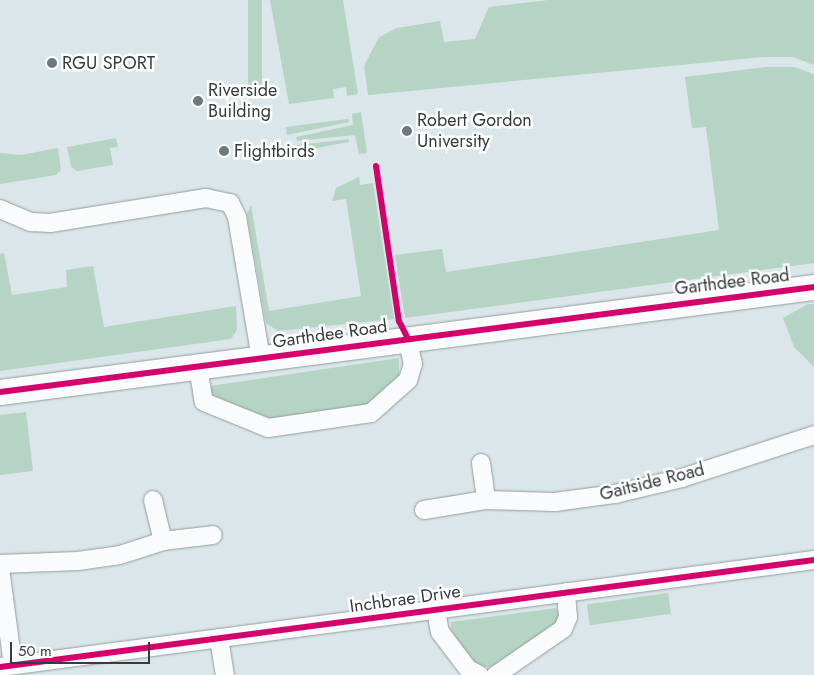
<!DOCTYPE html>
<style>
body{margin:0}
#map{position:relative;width:814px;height:675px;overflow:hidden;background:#dae6e9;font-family:Jost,sans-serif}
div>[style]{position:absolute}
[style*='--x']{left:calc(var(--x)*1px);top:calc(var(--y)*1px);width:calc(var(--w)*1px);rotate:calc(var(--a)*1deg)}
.green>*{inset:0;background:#b5d4c3;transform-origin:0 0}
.roads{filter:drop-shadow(0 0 1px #949d9f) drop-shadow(0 0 1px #949d9f)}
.street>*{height:18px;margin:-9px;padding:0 9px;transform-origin:9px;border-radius:9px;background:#f9fbfc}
.secondary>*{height:25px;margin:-12.5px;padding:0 12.5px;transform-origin:12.5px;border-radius:12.5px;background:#f9fbfc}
.cycleway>*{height:6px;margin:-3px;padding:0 3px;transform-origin:3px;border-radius:3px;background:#d6006c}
.dots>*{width:14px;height:14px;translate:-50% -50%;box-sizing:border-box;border:2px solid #fff;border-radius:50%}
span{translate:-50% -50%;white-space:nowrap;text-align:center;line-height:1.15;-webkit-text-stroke:5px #fff;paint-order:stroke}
.poi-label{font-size:18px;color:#353d3f}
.left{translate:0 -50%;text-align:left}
.street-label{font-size:18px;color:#353d3f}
.scale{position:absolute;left:10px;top:642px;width:140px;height:22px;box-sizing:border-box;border:2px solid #353d3f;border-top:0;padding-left:6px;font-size:15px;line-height:18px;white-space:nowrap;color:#353d3f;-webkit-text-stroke:4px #fff;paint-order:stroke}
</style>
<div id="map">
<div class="green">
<div style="left:248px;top:0;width:14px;height:90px"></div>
<div style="clip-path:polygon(270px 0,343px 0,358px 94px,347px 96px,346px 87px,333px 89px,334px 98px,289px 104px)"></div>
<div style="clip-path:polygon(548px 0,814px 0,814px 65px,793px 57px,765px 57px,368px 95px,364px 66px,379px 37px,397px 28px,440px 21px,444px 42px,475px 39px,489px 7px)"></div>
<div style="clip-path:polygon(766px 67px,794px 67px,814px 74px,814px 263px,405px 318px,395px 255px,442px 249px,446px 272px,719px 230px,706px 127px,692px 128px,685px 77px)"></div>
<div style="clip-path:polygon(361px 112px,367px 153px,359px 154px,355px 135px,297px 141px,296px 137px,353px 125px,352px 114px)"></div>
<div style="clip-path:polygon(348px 119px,349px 122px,287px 135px,286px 127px)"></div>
<div style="clip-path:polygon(116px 138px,118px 147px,110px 148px,113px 165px,77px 171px,71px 167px,67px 147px)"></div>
<div style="clip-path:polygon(349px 139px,349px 142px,290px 153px,289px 146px)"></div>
<div style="clip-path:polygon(58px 148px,61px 170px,56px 175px,0 184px,0 153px,21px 155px)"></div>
<div style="clip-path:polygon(359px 177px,360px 185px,373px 183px,394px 319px,278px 331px,266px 323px,247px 215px,251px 205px,269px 311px,361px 296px,346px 199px,332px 201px,336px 188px)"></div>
<div style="clip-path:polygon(4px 253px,12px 295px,67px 287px,66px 270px,93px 266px,104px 327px,236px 306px,237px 330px,231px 339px,0 371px,0 254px)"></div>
<div style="clip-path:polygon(808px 304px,814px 304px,814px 367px,794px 347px,783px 318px)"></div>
<div style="clip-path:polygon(399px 358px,399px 376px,367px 408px,259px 420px,213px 399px,210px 386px)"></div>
<div style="clip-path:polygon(26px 412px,33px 471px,0 475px,0 415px)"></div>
<div style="left:668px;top:593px;width:21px;height:82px;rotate:82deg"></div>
<div style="clip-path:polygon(556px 608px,560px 617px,556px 625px,506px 662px,489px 667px,474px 666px,451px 636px,451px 622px)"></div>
</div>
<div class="roads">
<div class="street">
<div style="--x:0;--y:209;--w:34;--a:23"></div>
<div style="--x:31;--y:222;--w:19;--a:3"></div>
<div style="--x:50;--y:223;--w:158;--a:-9.1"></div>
<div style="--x:206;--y:198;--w:25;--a:12"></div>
<div style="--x:230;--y:203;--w:16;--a:63"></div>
<div style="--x:237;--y:217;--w:144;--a:80.4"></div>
<div style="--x:198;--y:366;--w:36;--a:81"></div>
<div style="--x:204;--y:402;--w:69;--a:22.1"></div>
<div style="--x:268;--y:428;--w:104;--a:-8.3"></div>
<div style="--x:371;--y:413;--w:50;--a:-41.7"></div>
<div style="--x:408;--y:380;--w:17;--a:-73"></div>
<div style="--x:413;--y:364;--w:28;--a:-103"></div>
<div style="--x:481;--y:463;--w:37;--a:82"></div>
<div style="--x:153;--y:500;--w:42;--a:76.3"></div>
<div style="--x:424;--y:510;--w:63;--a:-9.2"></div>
<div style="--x:486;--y:500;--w:69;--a:1.7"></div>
<div style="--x:555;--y:502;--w:61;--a:-7.6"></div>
<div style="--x:615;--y:494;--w:69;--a:-13.4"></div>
<div style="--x:682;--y:478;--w:139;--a:-18"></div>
<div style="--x:0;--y:564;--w:78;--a:-2.2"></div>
<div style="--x:78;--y:561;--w:42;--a:-8.1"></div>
<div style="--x:120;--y:555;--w:45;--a:-18"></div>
<div style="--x:163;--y:541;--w:50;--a:-6.8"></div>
<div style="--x:0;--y:568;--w:98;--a:82.4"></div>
<div style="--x:436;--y:610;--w:22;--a:80"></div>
<div style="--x:440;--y:632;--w:46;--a:52.9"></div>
<div style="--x:468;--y:669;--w:13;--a:27"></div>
<div style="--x:219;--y:638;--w:37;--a:81"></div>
<div style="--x:0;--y:667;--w:821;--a:-7.49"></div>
<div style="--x:496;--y:675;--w:81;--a:-34.5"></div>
<div style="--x:563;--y:629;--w:13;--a:-67"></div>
<div style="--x:568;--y:617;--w:25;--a:-95"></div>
</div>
<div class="secondary">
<div style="--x:0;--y:392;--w:821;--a:-7.35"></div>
</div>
</div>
<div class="cycleway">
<div style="--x:376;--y:166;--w:157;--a:81.6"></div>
<div style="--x:399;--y:321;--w:18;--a:63"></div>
<div style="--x:0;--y:392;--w:821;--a:-7.35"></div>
<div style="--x:0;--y:667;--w:821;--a:-7.49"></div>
</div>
<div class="dots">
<div style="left:52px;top:63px;background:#6f787a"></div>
<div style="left:198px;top:101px;background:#6f787a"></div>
<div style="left:407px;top:131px;background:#6f787a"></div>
<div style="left:224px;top:151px;background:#6f787a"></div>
</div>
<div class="poi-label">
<span class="left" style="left:62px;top:63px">RGU SPORT</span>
<span class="left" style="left:208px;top:101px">Riverside<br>Building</span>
<span class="left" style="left:417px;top:131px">Robert Gordon<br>University</span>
<span class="left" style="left:234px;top:151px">Flightbirds</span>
</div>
<div class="street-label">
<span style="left:732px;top:282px;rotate:-7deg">Garthdee Road</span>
<span style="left:330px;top:334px;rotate:-8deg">Garthdee Road</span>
<span style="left:652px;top:482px;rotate:-14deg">Gaitside Road</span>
<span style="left:405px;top:599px;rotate:-8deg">Inchbrae Drive</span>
</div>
<div class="scale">50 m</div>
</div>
